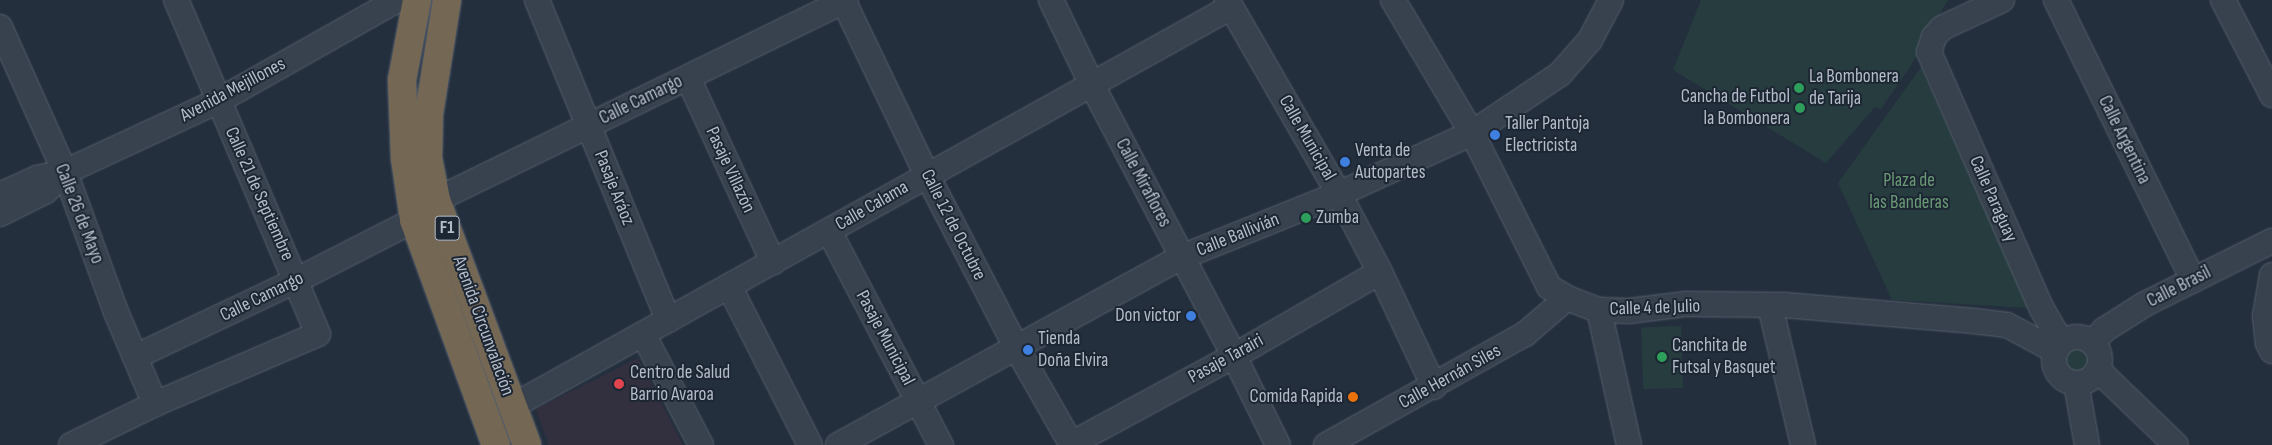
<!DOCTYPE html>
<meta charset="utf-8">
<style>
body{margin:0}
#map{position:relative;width:2272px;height:445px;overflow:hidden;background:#242f3e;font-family:"Sofia Sans Condensed",sans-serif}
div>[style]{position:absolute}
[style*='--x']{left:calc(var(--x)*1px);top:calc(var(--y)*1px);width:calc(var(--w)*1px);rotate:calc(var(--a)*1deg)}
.medical>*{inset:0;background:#32303f}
.green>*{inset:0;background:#263c3f;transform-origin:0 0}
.round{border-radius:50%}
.roads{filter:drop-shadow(0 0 1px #565f6c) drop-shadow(0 0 1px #565f6c)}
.minor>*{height:24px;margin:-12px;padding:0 12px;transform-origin:12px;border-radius:12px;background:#38414e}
.minor>.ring{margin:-12px;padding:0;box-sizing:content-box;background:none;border:24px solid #38414e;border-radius:50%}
.highway>*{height:28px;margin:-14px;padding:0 14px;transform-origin:14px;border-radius:14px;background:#746855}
.dots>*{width:14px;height:14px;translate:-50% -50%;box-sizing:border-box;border:2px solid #1d2633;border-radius:50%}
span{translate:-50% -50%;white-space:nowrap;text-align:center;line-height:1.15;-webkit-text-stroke:4px #1d2633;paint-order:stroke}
.shield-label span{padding:1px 4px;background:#1d2633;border:1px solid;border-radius:4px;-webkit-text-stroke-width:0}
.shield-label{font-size:18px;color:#b4bcc9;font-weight:700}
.poi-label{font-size:19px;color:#b4bcc9}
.left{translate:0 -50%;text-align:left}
.right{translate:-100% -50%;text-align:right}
.street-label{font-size:19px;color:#b4bcc9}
.park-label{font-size:19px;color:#6b9a76}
</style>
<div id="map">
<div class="medical">
<div style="clip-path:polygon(638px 358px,683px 445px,549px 445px,536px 409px)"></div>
</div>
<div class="green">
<div style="clip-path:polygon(1701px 0,1948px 0,1910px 67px,1881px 109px,1875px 107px,1826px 163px,1673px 70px)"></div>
<div style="clip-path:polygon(1921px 67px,2029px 308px,1892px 300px,1838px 183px)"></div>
<div style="left:1681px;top:326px;width:62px;height:40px;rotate:88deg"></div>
<div class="round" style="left:2062px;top:345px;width:30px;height:30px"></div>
</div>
<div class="roads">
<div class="minor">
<div style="--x:537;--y:0;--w:346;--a:67.7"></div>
<div style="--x:843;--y:0;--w:194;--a:64.4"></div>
<div style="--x:927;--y:175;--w:194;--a:62.6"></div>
<div style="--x:1016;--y:347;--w:113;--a:60.3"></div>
<div style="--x:1051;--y:0;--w:94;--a:64.2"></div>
<div style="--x:1092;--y:85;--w:306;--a:62.3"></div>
<div style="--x:1234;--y:356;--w:99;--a:63.7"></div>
<div style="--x:1227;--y:0;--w:224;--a:60"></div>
<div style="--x:1339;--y:194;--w:88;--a:62.3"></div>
<div style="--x:1380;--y:272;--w:127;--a:64.8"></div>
<div style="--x:1393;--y:0;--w:155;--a:59.3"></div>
<div style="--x:1472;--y:133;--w:172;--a:63.4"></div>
<div style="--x:1549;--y:287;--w:21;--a:31"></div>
<div style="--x:1567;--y:298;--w:34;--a:21"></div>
<div style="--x:1599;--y:310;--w:30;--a:2"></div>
<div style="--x:1629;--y:311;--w:56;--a:-7.1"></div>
<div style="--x:1685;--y:304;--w:99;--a:0.6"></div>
<div style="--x:1784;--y:305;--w:191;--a:4.8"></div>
<div style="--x:1974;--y:321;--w:33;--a:7"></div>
<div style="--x:2007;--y:325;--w:55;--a:28"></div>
<div style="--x:2002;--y:0;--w:66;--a:155"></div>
<div style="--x:1942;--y:28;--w:12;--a:132"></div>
<div style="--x:1934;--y:37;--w:16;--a:108"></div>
<div style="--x:1929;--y:52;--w:281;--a:66.3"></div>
<div style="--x:2042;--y:309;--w:39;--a:60"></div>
<div style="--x:2056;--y:0;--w:312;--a:63.9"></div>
<div style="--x:2223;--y:0;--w:107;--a:62.7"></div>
<div style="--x:0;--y:27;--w:159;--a:65.9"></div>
<div style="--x:65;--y:172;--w:149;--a:70"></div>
<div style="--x:116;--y:312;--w:100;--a:67"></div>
<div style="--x:688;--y:78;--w:203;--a:65.2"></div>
<div style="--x:0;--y:195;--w:41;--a:-24.7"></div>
<div style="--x:37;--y:178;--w:29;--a:-12"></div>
<div style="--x:65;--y:172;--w:169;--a:-24.9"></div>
<div style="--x:218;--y:101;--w:206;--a:-29.4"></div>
<div style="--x:436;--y:200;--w:456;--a:-26"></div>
<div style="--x:0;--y:214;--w:51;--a:-26.6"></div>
<div style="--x:46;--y:191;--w:7;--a:-45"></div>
<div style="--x:829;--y:231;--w:242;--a:62.4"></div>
<div style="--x:2272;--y:275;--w:42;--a:99.7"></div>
<div style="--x:2265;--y:316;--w:27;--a:84"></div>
<div style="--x:2268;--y:343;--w:9;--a:63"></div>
<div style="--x:729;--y:286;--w:178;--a:63"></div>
<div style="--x:1770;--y:306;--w:143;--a:76.6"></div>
<div style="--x:1599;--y:310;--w:138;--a:77.5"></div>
<div style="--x:643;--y:334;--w:125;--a:62.4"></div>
<div class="ring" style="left:2054px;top:337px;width:22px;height:22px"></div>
<div style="--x:2092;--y:343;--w:18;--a:-47"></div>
<div style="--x:2104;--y:330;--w:49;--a:-32.4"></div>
<div style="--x:2145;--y:304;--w:142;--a:-26.4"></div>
<div style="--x:135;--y:357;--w:179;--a:-25.4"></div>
<div style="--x:297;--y:280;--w:131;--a:-27.1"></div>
<div style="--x:2098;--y:370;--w:108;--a:43.9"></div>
<div style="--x:2076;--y:383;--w:63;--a:79.9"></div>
<div style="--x:513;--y:406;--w:821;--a:-29.06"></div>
<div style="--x:1071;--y:444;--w:185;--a:-28.4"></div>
<div style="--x:1234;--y:356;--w:168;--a:-29.9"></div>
<div style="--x:71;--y:445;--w:93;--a:-26"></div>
<div style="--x:155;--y:404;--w:177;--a:-23.2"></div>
<div style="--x:318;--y:334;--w:363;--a:-113"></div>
<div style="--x:838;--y:445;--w:392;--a:-28.7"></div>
<div style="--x:1182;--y:257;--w:169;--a:-21.9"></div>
<div style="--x:1339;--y:194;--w:146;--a:-24.6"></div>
<div style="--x:1472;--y:133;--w:106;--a:-33.8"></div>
<div style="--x:1560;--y:74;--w:45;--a:-48.6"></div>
<div style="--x:1590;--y:40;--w:45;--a:-62.3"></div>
<div style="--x:1326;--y:445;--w:228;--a:-29.2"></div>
<div style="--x:1525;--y:334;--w:55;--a:-40.6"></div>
</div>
<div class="highway">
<div style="--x:417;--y:0;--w:81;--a:100.6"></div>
<div style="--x:402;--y:80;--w:78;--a:87.8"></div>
<div style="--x:405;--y:158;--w:63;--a:81.7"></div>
<div style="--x:414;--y:220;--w:239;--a:70"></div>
<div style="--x:447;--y:0;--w:115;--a:99"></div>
<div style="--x:429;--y:114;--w:44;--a:91.3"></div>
<div style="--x:428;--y:158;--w:43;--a:79.2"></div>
<div style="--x:436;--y:200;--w:261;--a:69.6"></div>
</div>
</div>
<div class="dots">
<div style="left:1799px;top:88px;background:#2e9e5b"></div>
<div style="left:1800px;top:108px;background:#2e9e5b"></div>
<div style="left:1495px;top:135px;background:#3f7fe0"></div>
<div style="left:1345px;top:162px;background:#3f7fe0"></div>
<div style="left:1306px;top:218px;background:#2e9e5b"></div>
<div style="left:1191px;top:316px;background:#3f7fe0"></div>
<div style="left:1028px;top:350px;background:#3f7fe0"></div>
<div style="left:1662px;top:357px;background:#2e9e5b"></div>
<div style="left:619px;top:384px;background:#e0444e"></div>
<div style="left:1353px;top:397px;background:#e8710a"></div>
</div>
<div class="shield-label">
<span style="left:447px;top:228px">F1</span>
</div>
<div class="poi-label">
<span class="left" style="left:1809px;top:88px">La Bombonera<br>de Tarija</span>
<span class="right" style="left:1790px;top:108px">Cancha de Futbol<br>la Bombonera</span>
<span class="left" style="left:1505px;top:135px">Taller Pantoja<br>Electricista</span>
<span class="left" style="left:1355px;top:162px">Venta de<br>Autopartes</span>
<span class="left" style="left:1316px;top:218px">Zumba</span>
<span class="right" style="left:1181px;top:316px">Don victor</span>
<span class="left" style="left:1038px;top:350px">Tienda<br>Doña Elvira</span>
<span class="left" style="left:1672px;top:357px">Canchita de<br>Futsal y Basquet</span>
<span class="left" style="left:630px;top:384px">Centro de Salud<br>Barrio Avaroa</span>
<span class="right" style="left:1343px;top:397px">Comida Rapida</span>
</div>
<div class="street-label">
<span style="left:233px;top:90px;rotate:-28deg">Avenida Mejillones</span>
<span style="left:641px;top:100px;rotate:-26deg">Calle Camargo</span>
<span style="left:1307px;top:138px;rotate:60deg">Calle Municipal</span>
<span style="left:2124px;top:140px;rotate:64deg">Calle Argentina</span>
<span style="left:730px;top:170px;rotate:65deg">Pasaje Villazón</span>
<span style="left:1143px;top:183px;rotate:62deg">Calle Miraflores</span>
<span style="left:614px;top:188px;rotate:68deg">Pasaje Aráoz</span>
<span style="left:259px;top:194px;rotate:66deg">Calle 21 de Septiembre</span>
<span style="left:1993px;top:199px;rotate:66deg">Calle Paraguay</span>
<span style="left:872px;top:206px;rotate:-30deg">Calle Calama</span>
<span style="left:79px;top:214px;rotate:69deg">Calle 26 de Mayo</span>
<span style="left:953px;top:225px;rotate:63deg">Calle 12 de Octubre</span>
<span style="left:1238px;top:235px;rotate:-22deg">Calle Ballivián</span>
<span style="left:2179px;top:287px;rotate:-27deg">Calle Brasil</span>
<span style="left:262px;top:297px;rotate:-26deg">Calle Camargo</span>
<span style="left:1655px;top:308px;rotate:-2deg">Calle 4 de Julio</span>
<span style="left:483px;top:326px;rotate:70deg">Avenida Circunvalación</span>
<span style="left:885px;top:338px;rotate:62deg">Pasaje Municipal</span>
<span style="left:1226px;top:359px;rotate:-29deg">Pasaje Tarairi</span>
<span style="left:1450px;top:377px;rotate:-29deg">Calle Hernán Siles</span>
</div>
<div class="park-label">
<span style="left:1909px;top:192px">Plaza de<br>las Banderas</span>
</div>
</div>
